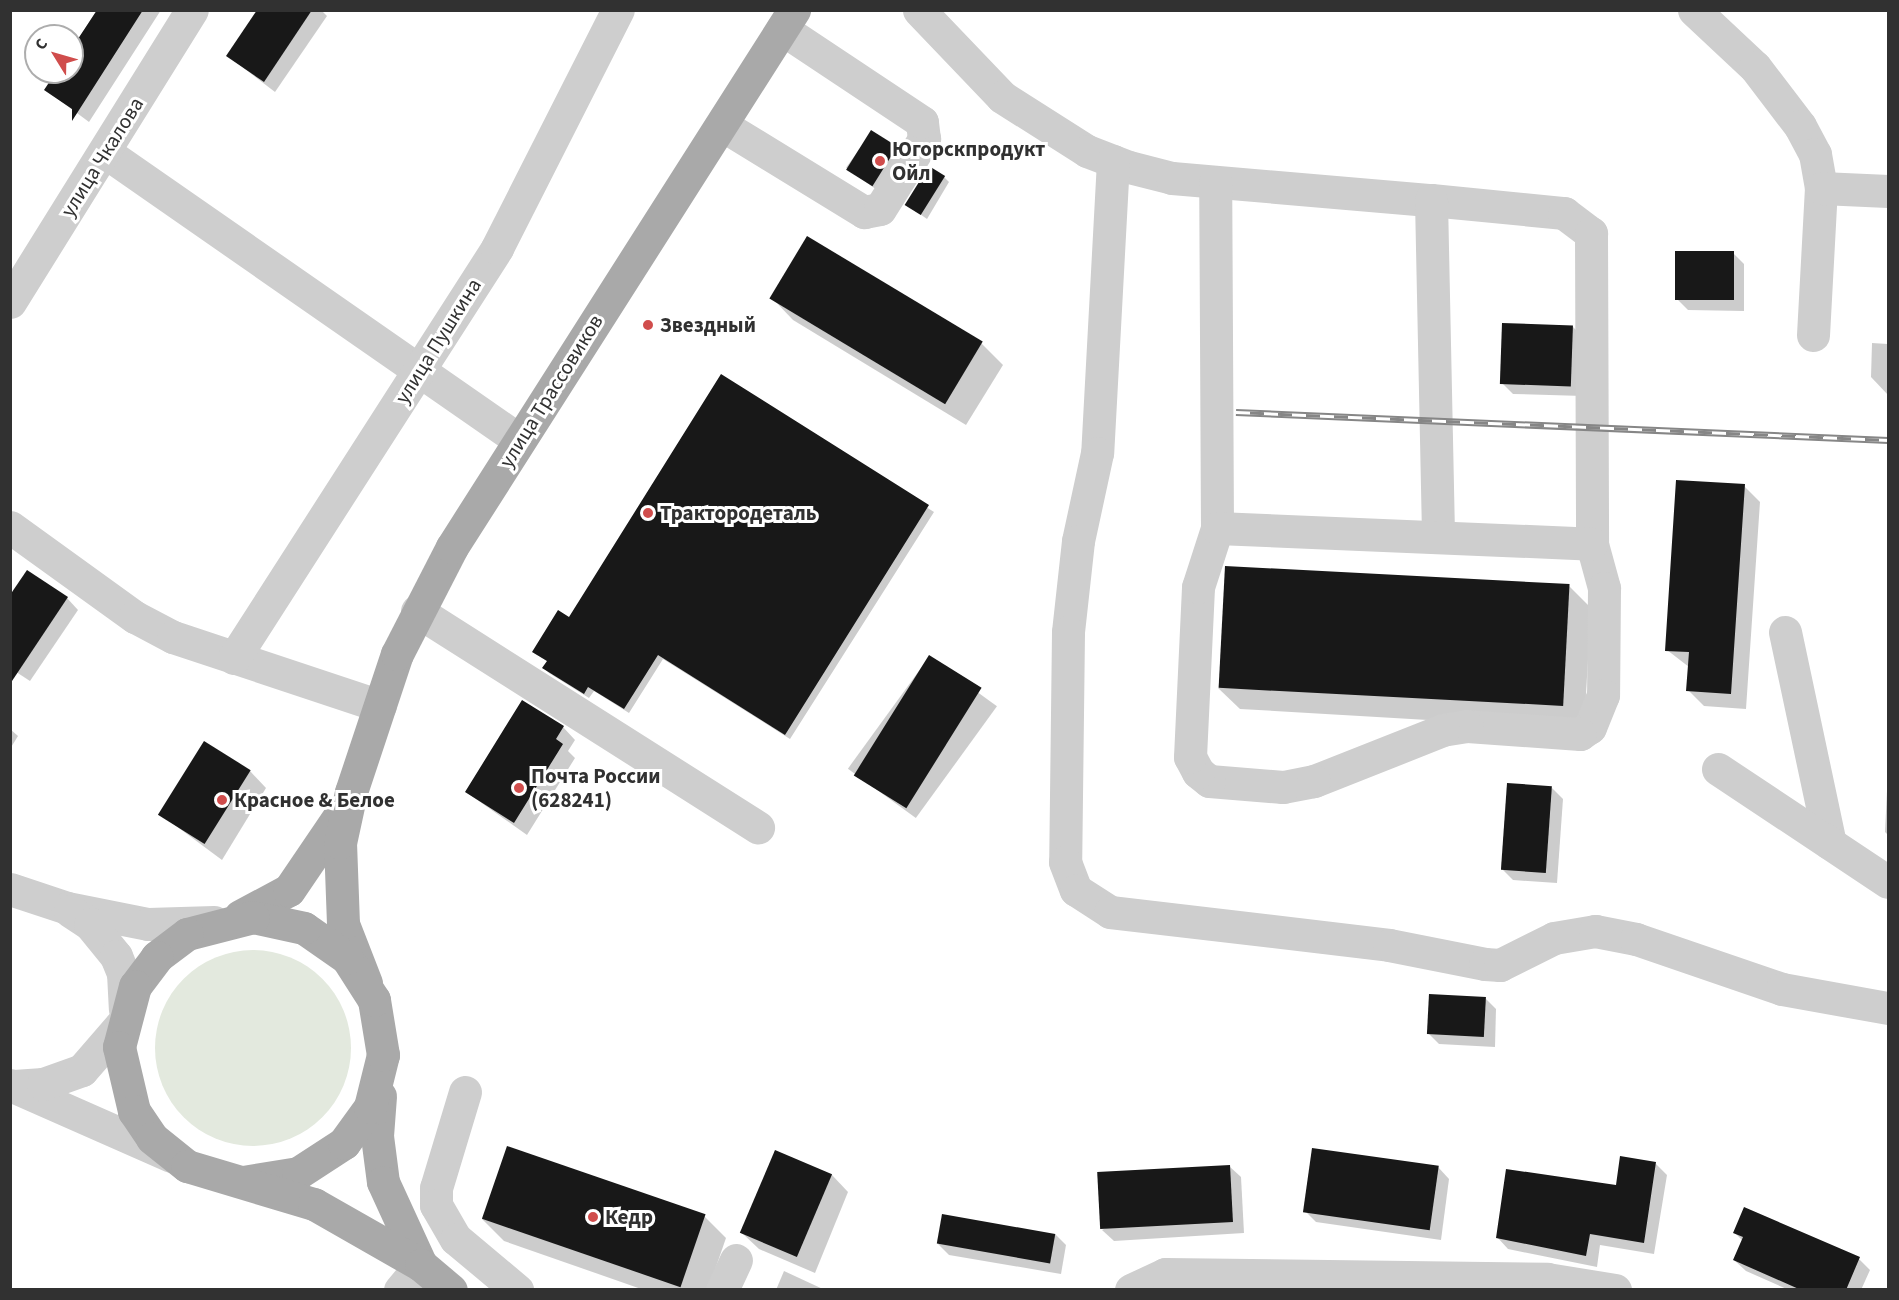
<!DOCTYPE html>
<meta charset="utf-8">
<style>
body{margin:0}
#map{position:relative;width:1899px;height:1300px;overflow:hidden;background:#fff;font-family:"Source Sans 3",sans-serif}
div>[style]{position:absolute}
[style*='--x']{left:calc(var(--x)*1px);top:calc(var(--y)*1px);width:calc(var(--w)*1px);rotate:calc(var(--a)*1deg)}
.green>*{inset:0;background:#e3e9de}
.round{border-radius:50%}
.shadow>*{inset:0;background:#0003;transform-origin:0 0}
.building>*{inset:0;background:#181818;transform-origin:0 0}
.minor>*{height:33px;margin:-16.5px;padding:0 16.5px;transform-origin:16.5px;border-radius:16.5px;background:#cecece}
.major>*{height:33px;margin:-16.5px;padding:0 16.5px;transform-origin:16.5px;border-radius:16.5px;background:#a9a9a9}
.rail>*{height:7px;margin-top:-3.5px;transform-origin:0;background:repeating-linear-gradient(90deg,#fff 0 14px,#868686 0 28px);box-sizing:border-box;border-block:2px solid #868686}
.dots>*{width:16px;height:16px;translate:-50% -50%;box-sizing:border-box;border:3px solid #fff;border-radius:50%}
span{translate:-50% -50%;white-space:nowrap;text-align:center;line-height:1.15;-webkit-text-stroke:6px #fff;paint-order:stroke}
.poi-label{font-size:21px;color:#313131;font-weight:700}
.left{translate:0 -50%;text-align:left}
.street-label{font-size:21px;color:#313131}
.frame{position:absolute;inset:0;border:12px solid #313131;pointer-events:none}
.north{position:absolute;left:24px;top:24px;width:60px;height:60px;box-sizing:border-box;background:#fff;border:2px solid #adadad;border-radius:50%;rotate:307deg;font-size:16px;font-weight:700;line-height:24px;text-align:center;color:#313131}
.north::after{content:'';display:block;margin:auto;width:21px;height:27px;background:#d04d4c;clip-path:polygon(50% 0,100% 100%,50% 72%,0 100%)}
</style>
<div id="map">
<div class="green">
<div class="round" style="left:155px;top:950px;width:196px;height:196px"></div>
</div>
<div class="shadow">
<div style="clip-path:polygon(97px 10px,161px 10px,89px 122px,46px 90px,57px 72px,72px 72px,72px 49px)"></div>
<div style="clip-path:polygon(258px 10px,321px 10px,327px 16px,275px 92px,228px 56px)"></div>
<div style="left:872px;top:132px;width:36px;height:44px;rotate:36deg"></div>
<div style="clip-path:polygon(944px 177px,949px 182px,927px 219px,907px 205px)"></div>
<div style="clip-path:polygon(1733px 253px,1744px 264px,1744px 311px,1688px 310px,1677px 299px)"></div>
<div style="clip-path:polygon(772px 298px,981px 343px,1003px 365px,966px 425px,793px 320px)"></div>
<div style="clip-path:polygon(1572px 326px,1583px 337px,1583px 396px,1513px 394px,1502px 383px)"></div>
<div style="clip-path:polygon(1872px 343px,1888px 344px,1888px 395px,1871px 377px)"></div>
<div style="clip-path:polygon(721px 376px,934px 512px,790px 739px,663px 659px,629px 713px,594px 691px,589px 698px,549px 673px,544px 668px,548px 662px,534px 652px,569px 619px)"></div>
<div style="clip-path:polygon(1744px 486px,1760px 502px,1746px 709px,1704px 706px,1688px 690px,1689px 667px,1667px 650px)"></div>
<div style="clip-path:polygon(1569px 586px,1591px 608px,1584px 729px,1240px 709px,1218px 688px)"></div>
<div style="clip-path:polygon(67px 598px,78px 610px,30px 681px,10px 668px)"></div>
<div style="left:929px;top:657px;width:84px;height:138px;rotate:36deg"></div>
<div style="clip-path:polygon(563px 727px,575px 740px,568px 751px,575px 758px,527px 835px,466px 792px)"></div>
<div style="clip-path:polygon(10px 729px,18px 736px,10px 749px)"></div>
<div style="clip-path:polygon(1888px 770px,1888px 835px,1885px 832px)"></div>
<div style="clip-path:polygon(250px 771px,266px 788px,222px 860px,160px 814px)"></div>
<div style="clip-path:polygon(1552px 788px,1563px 799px,1557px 883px,1513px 880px,1502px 869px)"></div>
<div style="clip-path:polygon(1485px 998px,1496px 1009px,1495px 1047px,1439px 1044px,1428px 1033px)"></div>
<div style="clip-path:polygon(776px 1152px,832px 1175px,848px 1192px,815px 1273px,759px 1249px,742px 1233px)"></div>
<div style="clip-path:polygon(1656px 1164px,1667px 1175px,1654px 1254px,1600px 1245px,1597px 1267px,1508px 1249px,1497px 1237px,1617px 1187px)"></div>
<div style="clip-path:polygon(1229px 1166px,1241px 1177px,1244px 1233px,1114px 1241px,1102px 1230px)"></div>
<div style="clip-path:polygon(1438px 1167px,1449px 1179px,1441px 1240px,1316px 1222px,1305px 1211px)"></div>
<div style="clip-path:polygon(704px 1216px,726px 1238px,708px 1290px,644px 1290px,504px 1241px,482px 1219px)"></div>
<div style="clip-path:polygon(1734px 1232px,1859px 1259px,1870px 1270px,1861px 1290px,1789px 1290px,1746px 1271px,1734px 1260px,1743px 1241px)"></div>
<div style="clip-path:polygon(1055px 1234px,1066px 1245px,1061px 1274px,949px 1255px,938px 1244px)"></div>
<div style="clip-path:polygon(784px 1271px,825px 1290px,776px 1290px)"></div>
</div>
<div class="building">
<div style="clip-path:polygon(97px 10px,143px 10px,72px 121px,72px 109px,44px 90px,56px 72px,72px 72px,72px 48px)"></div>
<div style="clip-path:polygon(257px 10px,312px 10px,264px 82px,226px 56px)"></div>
<div style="left:871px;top:130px;width:31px;height:47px;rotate:32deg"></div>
<div style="left:929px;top:166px;width:19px;height:46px;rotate:32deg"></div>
<div style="left:807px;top:236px;width:205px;height:73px;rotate:31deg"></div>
<div style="left:1675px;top:251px;width:59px;height:49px"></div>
<div style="left:1502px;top:323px;width:71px;height:61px;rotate:2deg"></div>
<div style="clip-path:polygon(721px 374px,929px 505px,785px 735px,658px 655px,624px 709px,588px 687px,584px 694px,542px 668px,547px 661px,532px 652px,558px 610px,569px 617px)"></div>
<div style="clip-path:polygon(1676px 480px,1745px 484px,1731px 694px,1686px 691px,1689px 652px,1665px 651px)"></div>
<div style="left:1225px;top:566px;width:345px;height:122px;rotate:3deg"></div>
<div style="clip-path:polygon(27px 570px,68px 597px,10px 684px,10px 595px)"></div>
<div style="left:929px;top:655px;width:62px;height:142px;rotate:32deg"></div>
<div style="clip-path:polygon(522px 700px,564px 726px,556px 739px,563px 744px,514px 823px,465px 792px)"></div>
<div style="left:204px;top:741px;width:55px;height:87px;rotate:32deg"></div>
<div style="left:1507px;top:783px;width:45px;height:87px;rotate:4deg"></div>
<div style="left:1429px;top:994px;width:57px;height:40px;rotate:3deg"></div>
<div style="left:507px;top:1146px;width:210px;height:77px;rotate:19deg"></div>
<div style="left:1312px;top:1148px;width:128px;height:65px;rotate:8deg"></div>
<div style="left:775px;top:1150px;width:62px;height:90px;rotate:23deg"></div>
<div style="clip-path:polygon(1620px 1156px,1656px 1162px,1644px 1243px,1590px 1234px,1586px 1256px,1496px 1238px,1506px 1169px,1616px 1185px)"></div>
<div style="left:1230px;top:1165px;width:57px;height:133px;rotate:87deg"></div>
<div style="clip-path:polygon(1744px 1207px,1860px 1257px,1846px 1290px,1801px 1290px,1733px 1260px,1743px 1237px,1733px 1233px)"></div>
<div style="left:942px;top:1214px;width:115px;height:30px;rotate:10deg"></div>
</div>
<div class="minor">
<div style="--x:919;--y:10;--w:120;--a:46.3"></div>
<div style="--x:1002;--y:97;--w:101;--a:32.4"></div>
<div style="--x:1087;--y:151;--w:45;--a:20.9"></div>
<div style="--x:1129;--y:167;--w:44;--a:14.3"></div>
<div style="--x:1172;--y:178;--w:260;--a:4.9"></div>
<div style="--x:1431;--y:200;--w:134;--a:5.6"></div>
<div style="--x:1564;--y:213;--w:34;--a:37"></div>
<div style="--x:1591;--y:233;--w:311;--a:89.8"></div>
<div style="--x:1592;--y:544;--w:46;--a:74.7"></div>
<div style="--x:1604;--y:588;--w:107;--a:90.5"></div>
<div style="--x:1603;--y:695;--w:35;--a:112"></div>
<div style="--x:1590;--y:727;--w:12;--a:145"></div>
<div style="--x:1580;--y:734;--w:113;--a:-176"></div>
<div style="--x:1467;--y:726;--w:24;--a:171"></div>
<div style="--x:1443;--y:730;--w:139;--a:158.4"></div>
<div style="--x:1314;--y:781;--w:32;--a:169"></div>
<div style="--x:1283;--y:787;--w:74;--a:-175.4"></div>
<div style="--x:1209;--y:781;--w:14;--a:-141"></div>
<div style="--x:1198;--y:772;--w:17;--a:-118"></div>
<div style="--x:1190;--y:757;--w:170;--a:-87.3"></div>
<div style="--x:1198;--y:587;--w:62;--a:-72.1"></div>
<div style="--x:1217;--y:528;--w:346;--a:-90.3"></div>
<div style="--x:1694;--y:10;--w:83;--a:43.1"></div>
<div style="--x:1755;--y:67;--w:74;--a:52.7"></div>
<div style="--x:1800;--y:126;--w:32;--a:62"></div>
<div style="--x:1815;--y:154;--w:35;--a:80"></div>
<div style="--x:722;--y:125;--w:167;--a:31.5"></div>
<div style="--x:864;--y:212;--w:16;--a:-11"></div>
<div style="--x:880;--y:209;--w:83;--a:-57.8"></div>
<div style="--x:924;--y:139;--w:17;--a:-97"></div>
<div style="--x:922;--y:122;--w:168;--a:-146.4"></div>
<div style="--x:105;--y:152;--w:504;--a:34.82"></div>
<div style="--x:1113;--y:161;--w:292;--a:93.1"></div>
<div style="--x:1097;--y:453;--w:90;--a:102.2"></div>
<div style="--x:1078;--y:541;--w:92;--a:96.3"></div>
<div style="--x:1068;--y:632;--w:230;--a:90.7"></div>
<div style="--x:1065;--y:862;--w:30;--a:69"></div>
<div style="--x:1076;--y:890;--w:40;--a:32.9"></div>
<div style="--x:1110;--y:912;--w:281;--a:6.7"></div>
<div style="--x:1389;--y:945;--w:98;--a:11.2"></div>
<div style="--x:1485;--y:964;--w:15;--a:4"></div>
<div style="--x:1500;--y:965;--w:60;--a:-26.6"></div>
<div style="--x:1554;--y:938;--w:42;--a:-9.7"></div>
<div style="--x:1595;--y:931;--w:42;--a:11"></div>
<div style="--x:1636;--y:939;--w:154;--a:18.9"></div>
<div style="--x:1782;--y:989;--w:108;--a:10.2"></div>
<div style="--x:1431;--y:200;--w:337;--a:88.8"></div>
<div style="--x:10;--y:302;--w:344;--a:-58.1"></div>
<div style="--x:1813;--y:335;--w:147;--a:-86.9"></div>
<div style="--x:1821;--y:188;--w:67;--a:2.6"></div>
<div style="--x:10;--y:527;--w:154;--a:35.8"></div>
<div style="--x:135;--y:617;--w:43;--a:27.8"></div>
<div style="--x:173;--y:637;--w:218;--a:18.4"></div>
<div style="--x:1217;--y:528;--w:375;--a:2.4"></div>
<div style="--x:417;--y:611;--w:404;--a:32.4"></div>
<div style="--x:1785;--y:632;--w:216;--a:78"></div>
<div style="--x:234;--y:658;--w:487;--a:-57.3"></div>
<div style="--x:497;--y:248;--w:267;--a:-63.1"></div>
<div style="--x:1718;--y:769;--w:204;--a:33.6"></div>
<div style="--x:10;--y:889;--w:60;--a:18.4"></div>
<div style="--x:67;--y:908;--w:83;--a:11.2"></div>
<div style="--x:148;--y:924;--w:66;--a:-1.7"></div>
<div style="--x:70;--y:911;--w:24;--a:33"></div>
<div style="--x:90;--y:924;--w:41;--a:50.9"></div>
<div style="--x:116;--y:956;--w:18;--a:68"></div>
<div style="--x:123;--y:973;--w:36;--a:87"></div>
<div style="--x:10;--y:1085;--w:176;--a:23.8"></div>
<div style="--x:14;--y:1086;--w:29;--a:-4"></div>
<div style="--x:43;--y:1084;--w:41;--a:-19.7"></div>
<div style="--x:82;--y:1070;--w:60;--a:-49.1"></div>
<div style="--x:465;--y:1092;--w:100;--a:106.8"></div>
<div style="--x:436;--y:1188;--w:17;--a:90"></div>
<div style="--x:436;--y:1205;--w:39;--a:60"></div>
<div style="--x:456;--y:1239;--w:80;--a:39.9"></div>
<div style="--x:400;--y:1290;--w:33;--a:-50"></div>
<div style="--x:722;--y:1290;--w:33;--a:-65"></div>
<div style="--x:1131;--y:1290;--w:38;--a:-25"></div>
<div style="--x:1165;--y:1274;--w:382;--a:0.7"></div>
<div style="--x:1547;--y:1279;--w:69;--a:9.2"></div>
</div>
<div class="major">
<div style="--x:240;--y:916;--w:55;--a:-28"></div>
<div style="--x:289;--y:890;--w:87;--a:-55.8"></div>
<div style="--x:366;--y:983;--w:63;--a:-111.3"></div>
<div style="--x:343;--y:924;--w:81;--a:-92.1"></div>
<div style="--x:340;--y:843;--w:52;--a:-77.8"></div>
<div style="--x:351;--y:792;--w:145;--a:-71.6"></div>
<div style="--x:397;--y:654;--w:120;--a:-62.8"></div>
<div style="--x:452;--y:547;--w:637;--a:-57.51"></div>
<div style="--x:380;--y:1096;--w:40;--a:94.3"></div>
<div style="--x:377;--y:1136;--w:46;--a:82.6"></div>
<div style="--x:383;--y:1182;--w:89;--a:65.4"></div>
<div style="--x:243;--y:1182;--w:56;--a:-9.3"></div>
<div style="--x:298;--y:1173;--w:55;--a:-33.1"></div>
<div style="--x:344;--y:1143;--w:44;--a:-54.2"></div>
<div style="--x:370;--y:1107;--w:54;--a:-76"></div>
<div style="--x:383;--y:1055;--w:56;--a:-99.3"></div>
<div style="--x:374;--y:1000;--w:50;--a:-122.7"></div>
<div style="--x:347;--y:958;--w:52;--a:-145.1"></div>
<div style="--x:304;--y:928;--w:52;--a:-167.8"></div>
<div style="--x:253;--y:917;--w:68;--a:165.6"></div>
<div style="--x:187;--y:934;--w:38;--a:143"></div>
<div style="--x:157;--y:957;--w:36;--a:127"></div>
<div style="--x:135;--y:986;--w:63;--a:104.7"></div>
<div style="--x:119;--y:1047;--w:66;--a:76.8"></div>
<div style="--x:134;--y:1111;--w:32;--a:56"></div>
<div style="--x:152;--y:1138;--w:45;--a:38.7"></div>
<div style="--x:187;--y:1166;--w:133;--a:16.7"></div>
<div style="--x:314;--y:1204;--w:123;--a:29.7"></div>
<div style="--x:421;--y:1265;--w:39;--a:40"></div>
</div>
<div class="rail">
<div style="--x:1236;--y:412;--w:653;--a:2.46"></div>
</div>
<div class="dots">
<div style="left:880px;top:161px;background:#d04d4c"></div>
<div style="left:648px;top:325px;background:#d04d4c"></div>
<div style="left:648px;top:513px;background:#d04d4c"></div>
<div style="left:519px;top:788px;background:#d04d4c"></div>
<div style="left:222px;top:800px;background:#d04d4c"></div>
<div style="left:593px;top:1217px;background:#d04d4c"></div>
</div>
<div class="poi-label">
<span class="left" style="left:892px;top:161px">Югорскпродукт<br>Ойл</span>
<span class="left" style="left:660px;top:325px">Звездный</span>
<span class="left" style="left:660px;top:513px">Трактородеталь</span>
<span class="left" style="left:531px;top:788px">Почта России<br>(628241)</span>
<span class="left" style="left:234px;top:800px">Красное &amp; Белое</span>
<span class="left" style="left:605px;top:1217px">Кедр</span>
</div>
<div class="street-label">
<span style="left:102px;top:157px;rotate:-58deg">улица Чкалова</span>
<span style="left:438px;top:341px;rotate:-58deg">улица Пушкина</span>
<span style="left:551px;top:391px;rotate:-58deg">улица Трассовиков</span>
</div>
<div class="frame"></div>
<div class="north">С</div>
</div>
